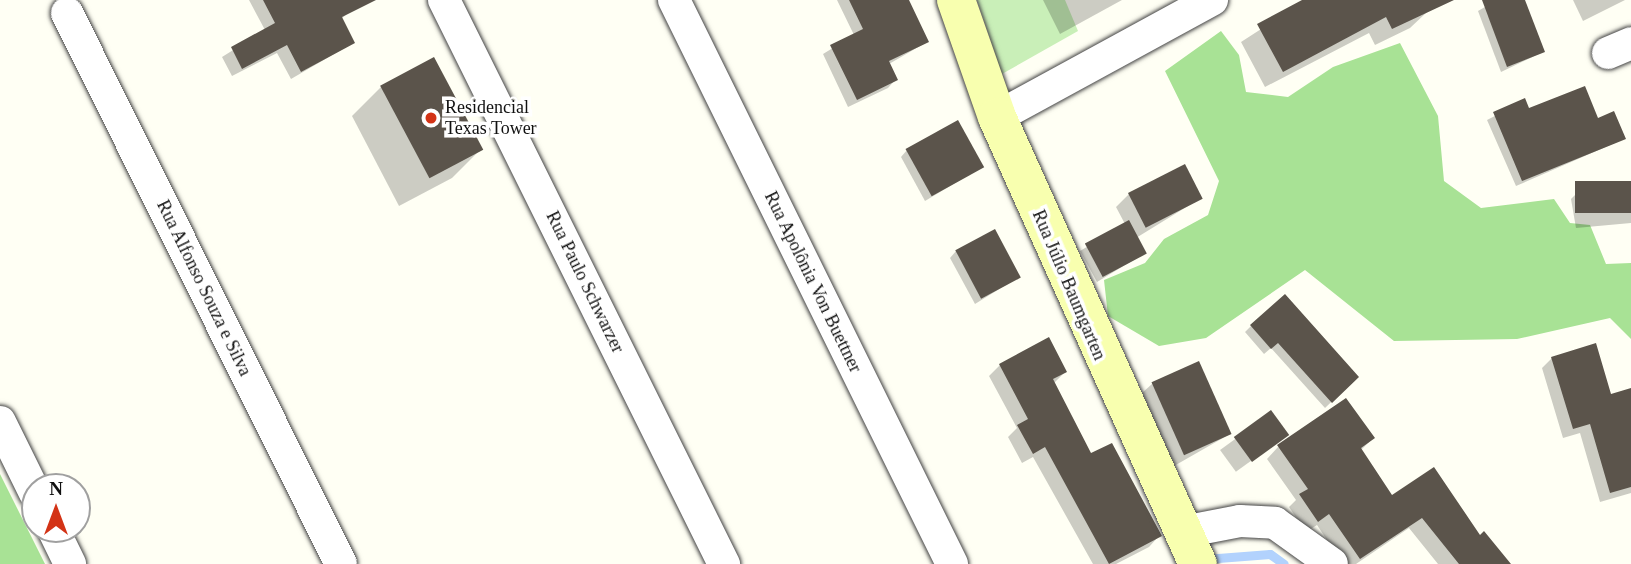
<!DOCTYPE html>
<meta charset="utf-8">
<style>
body{margin:0}
#map{position:relative;width:1631px;height:564px;overflow:hidden;background:#fffff4;font-family:"Times New Roman",serif}
div>[style]{position:absolute}
[style*='--x']{left:calc(var(--x)*1px);top:calc(var(--y)*1px);width:calc(var(--w)*1px);rotate:calc(var(--a)*1deg)}
.green>*{inset:0;background:#c9efb8}
.forest>*{inset:0;background:#a8e295}
.shadow>*{inset:0;background:#0003;transform-origin:0 0}
.stream>*{height:9px;margin:-4.5px;padding:0 4.5px;transform-origin:4.5px;border-radius:4.5px;background:#b2d2fd}
.building>*{inset:0;background:#5b544b;transform-origin:0 0}
.roads{filter:drop-shadow(0 0 2px #444) drop-shadow(0 0 2px #444)}
.street>*{height:32px;margin:-16px;padding:0 16px;transform-origin:16px;border-radius:16px;background:#fff}
.secondary>*{height:38px;margin:-19px;padding:0 19px;transform-origin:19px;border-radius:19px;background:#f8ffaf}
.dots>*{width:19px;height:19px;translate:-50% -50%;box-sizing:border-box;border:4px solid #fff;border-radius:50%}
span{translate:-50% -50%;white-space:nowrap;text-align:center;line-height:1.15;-webkit-text-stroke:7px #fff;paint-order:stroke}
.poi-label{font-size:18px;color:#111}
.left{translate:0 -50%;text-align:left}
.street-label{font-size:18px;color:#111}
.north{position:absolute;left:21px;top:473px;width:70px;height:70px;box-sizing:border-box;background:#fff;border:2px solid #a0a0a0;border-radius:50%;rotate:0deg;font-size:19px;font-weight:700;line-height:28px;text-align:center;color:#111}
.north::after{content:'';display:block;margin:auto;width:24px;height:32px;background:#d33316;clip-path:polygon(50% 0,100% 100%,50% 72%,0 100%)}
</style>
<div id="map">
<div class="green">
<div style="clip-path:polygon(977px 0,1065px 0,1078px 31px,1002px 74px)"></div>
</div>
<div class="forest">
<div style="clip-path:polygon(1221px 31px,1239px 55px,1246px 92px,1288px 97px,1333px 67px,1400px 43px,1438px 116px,1444px 181px,1481px 208px,1554px 199px,1570px 223px,1590px 225px,1606px 264px,1631px 263px,1631px 339px,1610px 318px,1517px 339px,1394px 341px,1305px 270px,1206px 338px,1159px 346px,1108px 316px,1104px 280px,1145px 263px,1164px 239px,1208px 215px,1219px 181px,1165px 71px)"></div>
<div style="clip-path:polygon(0 474px,45px 564px,0 564px)"></div>
</div>
<div class="shadow">
<div style="clip-path:polygon(249px 0,341px 0,348px 13px,341px 19px,353px 43px,291px 79px,277px 53px,232px 76px,222px 57px,265px 30px)"></div>
<div style="clip-path:polygon(837px 0,889px 0,927px 42px,889px 64px,896px 79px,888px 88px,848px 107px,823px 54px,854px 35px)"></div>
<div style="clip-path:polygon(1043px 0,1122px 0,1060px 34px)"></div>
<div style="clip-path:polygon(1306px 0,1422px 0,1427px 12px,1410px 28px,1375px 45px,1369px 33px,1265px 87px,1241px 42px)"></div>
<div style="clip-path:polygon(1497px 0,1523px 0,1543px 52px,1501px 72px,1478px 11px)"></div>
<div style="clip-path:polygon(1573px 0,1625px 0,1583px 21px)"></div>
<div style="clip-path:polygon(381px 87px,481px 149px,452px 178px,399px 206px,352px 116px)"></div>
<div style="clip-path:polygon(1524px 101px,1529px 111px,1598px 120px,1624px 139px,1516px 186px,1487px 120px)"></div>
<div style="clip-path:polygon(907px 150px,982px 167px,925px 201px,901px 157px)"></div>
<div style="clip-path:polygon(1184px 166px,1201px 198px,1136px 238px,1145px 253px,1097px 282px,1080px 251px,1125px 224px,1116px 207px,1129px 194px)"></div>
<div style="clip-path:polygon(1631px 182px,1631px 223px,1576px 228px,1571px 199px,1577px 193px)"></div>
<div style="clip-path:polygon(956px 251px,1019px 277px,975px 304px,950px 258px)"></div>
<div style="clip-path:polygon(1251px 326px,1357px 377px,1325px 408px,1271px 348px,1264px 354px,1245px 332px)"></div>
<div style="clip-path:polygon(1552px 358px,1610px 396px,1631px 394px,1631px 493px,1600px 502px,1580px 433px,1563px 438px,1542px 368px)"></div>
<div style="clip-path:polygon(1000px 365px,1065px 372px,1053px 384px,1091px 455px,1159px 536px,1149px 547px,1116px 564px,1093px 564px,1033px 457px,1022px 463px,1008px 437px,1017px 428px,989px 376px)"></div>
<div style="clip-path:polygon(1152px 384px,1230px 434px,1174px 466px,1142px 393px)"></div>
<div style="left:1271px;top:413px;width:27px;height:63px;rotate:54deg"></div>
<div style="clip-path:polygon(1373px 438px,1361px 450px,1392px 497px,1479px 537px,1509px 564px,1438px 564px,1409px 528px,1356px 564px,1343px 564px,1317px 525px,1306px 532px,1289px 507px,1296px 500px,1267px 459px,1278px 447px)"></div>
</div>
<div class="stream">
<div style="--x:1205;--y:559;--w:65;--a:-4.4"></div>
<div style="--x:1270;--y:554;--w:17;--a:36"></div>
</div>
<div class="building">
<div style="clip-path:polygon(263px 0,376px 0,342px 17px,355px 43px,301px 72px,287px 45px,242px 69px,231px 47px,275px 23px)"></div>
<div style="clip-path:polygon(849px 0,909px 0,929px 42px,889px 61px,898px 80px,857px 100px,830px 45px,863px 29px)"></div>
<div style="clip-path:polygon(1302px 0,1454px 0,1392px 29px,1386px 17px,1283px 72px,1257px 24px)"></div>
<div style="clip-path:polygon(1482px 0,1525px 0,1545px 52px,1507px 67px)"></div>
<div style="left:434px;top:57px;width:105px;height:61px;rotate:62deg"></div>
<div style="clip-path:polygon(1585px 86px,1598px 118px,1614px 111px,1626px 139px,1522px 181px,1493px 112px,1525px 98px,1529px 108px)"></div>
<div style="left:958px;top:120px;width:54px;height:60px;rotate:61deg"></div>
<div style="left:1185px;top:164px;width:39px;height:64px;rotate:63deg"></div>
<div style="left:1631px;top:181px;width:32px;height:56px;rotate:90deg"></div>
<div style="left:1129px;top:220px;width:38px;height:50px;rotate:62deg"></div>
<div style="left:995px;top:229px;width:55px;height:45px;rotate:62deg"></div>
<div style="clip-path:polygon(1285px 294px,1359px 377px,1332px 403px,1278px 343px,1271px 349px,1250px 325px)"></div>
<div style="clip-path:polygon(1049px 337px,1067px 372px,1053px 379px,1091px 453px,1112px 443px,1162px 536px,1109px 564px,1045px 447px,1033px 454px,1017px 425px,1028px 419px,999px 364px)"></div>
<div style="clip-path:polygon(1596px 343px,1611px 394px,1631px 388px,1631px 487px,1610px 493px,1590px 424px,1573px 429px,1551px 357px)"></div>
<div style="left:1199px;top:361px;width:80px;height:52px;rotate:66deg"></div>
<div style="clip-path:polygon(1346px 398px,1375px 438px,1361px 448px,1392px 495px,1434px 467px,1480px 535px,1484px 531px,1511px 564px,1459px 564px,1422px 518px,1360px 559px,1329px 514px,1318px 522px,1299px 494px,1308px 489px,1277px 445px)"></div>
<div style="left:1271px;top:410px;width:31px;height:46px;rotate:54deg"></div>
</div>
<div class="roads">
<div class="street">
<div style="--x:444;--y:0;--w:630;--a:63.6"></div>
<div style="--x:674;--y:0;--w:629;--a:63.76"></div>
<div style="--x:67;--y:13;--w:615;--a:63.56"></div>
<div style="--x:1608;--y:53;--w:25;--a:-23"></div>
<div style="--x:997;--y:117;--w:245;--a:-28.6"></div>
<div style="--x:0;--y:422;--w:79;--a:63.8"></div>
<div style="--x:53;--y:529;--w:39;--a:64"></div>
<div style="--x:1183;--y:532;--w:58;--a:-10.9"></div>
<div style="--x:1240;--y:521;--w:35;--a:3"></div>
<div style="--x:1275;--y:523;--w:70;--a:35.7"></div>
</div>
<div class="secondary">
<div style="--x:956;--y:0;--w:124;--a:70.7"></div>
<div style="--x:997;--y:117;--w:490;--a:65.8"></div>
</div>
</div>
<div class="dots">
<div style="left:431px;top:118px;background:#d33316"></div>
</div>
<div class="poi-label">
<span class="left" style="left:445px;top:118px">Residencial<br>Texas Tower</span>
</div>
<div class="street-label">
<span style="left:585px;top:282px;rotate:64deg">Rua Paulo Schwarzer</span>
<span style="left:813px;top:282px;rotate:64deg">Rua Apolônia Von Buettner</span>
<span style="left:1069px;top:285px;rotate:67deg">Rua Júlio Baumgarten</span>
<span style="left:204px;top:288px;rotate:64deg">Rua Alfonso Souza e Silva</span>
</div>
<div class="north">N</div>
</div>
